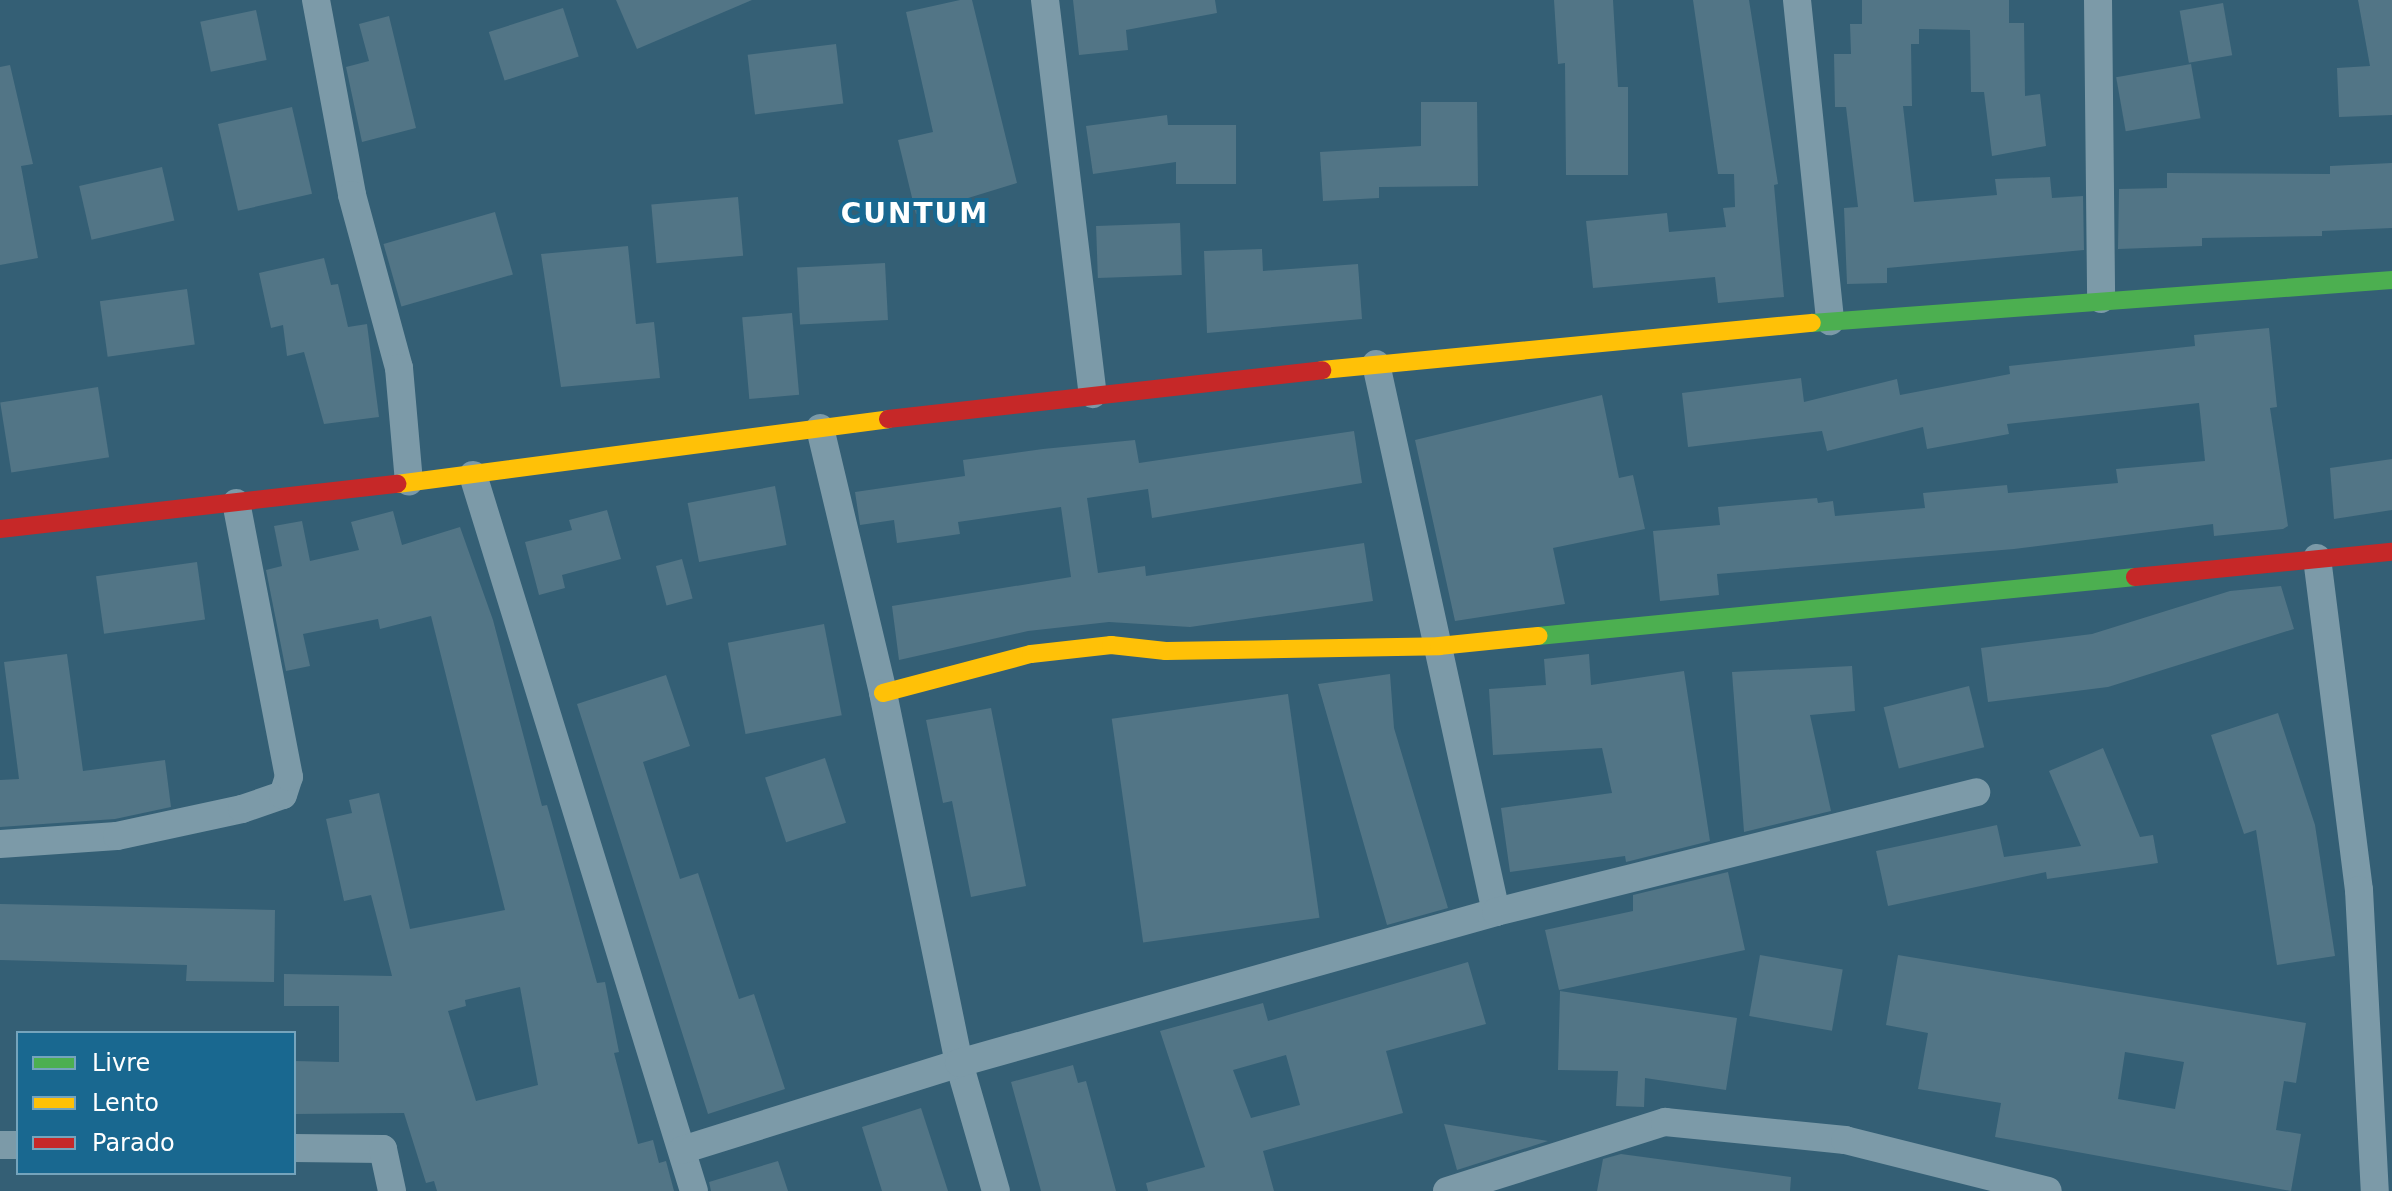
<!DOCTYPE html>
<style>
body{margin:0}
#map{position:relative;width:2392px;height:1191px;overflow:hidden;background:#345f75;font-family:"DejaVu Sans",sans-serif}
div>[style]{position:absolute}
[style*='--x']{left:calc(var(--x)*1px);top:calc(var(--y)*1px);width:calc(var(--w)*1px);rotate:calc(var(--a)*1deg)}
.building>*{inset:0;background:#527586;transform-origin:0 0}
.street>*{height:28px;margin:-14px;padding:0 14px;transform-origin:14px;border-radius:14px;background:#7c9aa8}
.fast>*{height:18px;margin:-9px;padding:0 9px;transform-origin:9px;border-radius:9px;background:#4caf50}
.slow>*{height:18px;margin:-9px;padding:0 9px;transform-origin:9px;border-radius:9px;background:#ffc107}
.jam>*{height:18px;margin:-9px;padding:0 9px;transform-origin:9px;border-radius:9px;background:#c62828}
span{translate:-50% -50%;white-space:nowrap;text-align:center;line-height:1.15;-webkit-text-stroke:8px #196890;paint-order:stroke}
.district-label{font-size:28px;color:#fff;font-weight:700;letter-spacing:2px}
.legend{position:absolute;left:16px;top:1031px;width:280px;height:144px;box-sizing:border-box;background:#196890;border:2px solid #75a4bc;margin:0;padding:10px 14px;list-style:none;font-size:24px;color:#fff}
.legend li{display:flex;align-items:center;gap:16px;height:40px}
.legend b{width:40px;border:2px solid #75a4bc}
</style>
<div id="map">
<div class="building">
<div style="clip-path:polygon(616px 0,752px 0,637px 49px)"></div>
<div style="clip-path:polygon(960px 0,972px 0,1017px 183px,916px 214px,898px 140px,933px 132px,906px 12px)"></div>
<div style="clip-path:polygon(1073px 0,1215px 0,1217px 13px,1126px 30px,1128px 50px,1079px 55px)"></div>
<div style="clip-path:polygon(1554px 0,1613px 0,1618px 87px,1628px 87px,1628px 175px,1566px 175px,1565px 63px,1558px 64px)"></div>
<div style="clip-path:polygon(1693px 0,1749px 0,1778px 184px,1774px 185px,1784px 297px,1718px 303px,1715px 277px,1593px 288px,1586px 221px,1667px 213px,1669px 232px,1726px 227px,1723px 208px,1735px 207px,1734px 174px,1718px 174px)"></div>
<div style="clip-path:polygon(1862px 0,2009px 0,2009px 23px,2024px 23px,2025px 96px,2040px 94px,2046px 146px,1992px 156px,1984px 92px,1971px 92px,1970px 30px,1919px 29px,1919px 44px,1911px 44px,1912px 106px,1903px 106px,1914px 202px,1997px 195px,1995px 179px,2050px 177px,2052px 198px,2083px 196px,2084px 250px,1887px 268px,1887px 283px,1847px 284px,1844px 208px,1858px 207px,1846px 107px,1835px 107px,1834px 54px,1851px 54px,1850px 24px,1862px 24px)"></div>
<div style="clip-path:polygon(2358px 0,2392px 0,2392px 115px,2339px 117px,2337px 68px,2370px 66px)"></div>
<div style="left:2223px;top:3px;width:53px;height:44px;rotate:80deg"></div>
<div style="left:563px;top:8px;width:51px;height:78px;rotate:72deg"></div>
<div style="left:256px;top:10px;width:51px;height:57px;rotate:78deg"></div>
<div style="clip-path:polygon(389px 16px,416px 128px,362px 142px,346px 67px,369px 61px,359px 24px)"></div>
<div style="left:836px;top:44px;width:60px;height:89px;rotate:83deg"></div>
<div style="left:2191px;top:64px;width:55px;height:76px;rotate:80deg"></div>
<div style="clip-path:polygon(10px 65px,33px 164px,21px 166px,38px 258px,0 265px,0 67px)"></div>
<div style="clip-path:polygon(1421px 102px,1477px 102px,1478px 186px,1379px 187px,1379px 198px,1323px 201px,1320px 152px,1421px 146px)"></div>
<div style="left:292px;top:107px;width:89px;height:76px;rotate:77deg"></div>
<div style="clip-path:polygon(1167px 115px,1168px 125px,1236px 125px,1236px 184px,1176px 184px,1176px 162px,1093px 174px,1086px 126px)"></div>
<div style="clip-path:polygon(2392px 163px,2392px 228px,2322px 231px,2322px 236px,2202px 238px,2202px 246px,2118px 249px,2119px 189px,2167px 188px,2167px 173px,2330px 174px,2330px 166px)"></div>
<div style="left:162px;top:167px;width:55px;height:85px;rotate:77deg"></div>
<div style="left:738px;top:197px;width:59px;height:87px;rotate:85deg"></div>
<div style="left:495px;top:212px;width:65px;height:116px;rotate:74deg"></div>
<div style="left:1180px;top:223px;width:52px;height:84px;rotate:88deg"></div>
<div style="clip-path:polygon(628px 246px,636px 324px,654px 322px,660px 378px,561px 387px,541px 254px)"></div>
<div style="clip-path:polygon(1262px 249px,1263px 271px,1358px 264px,1362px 319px,1207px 333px,1204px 251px)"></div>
<div style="clip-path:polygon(324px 258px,331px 285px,338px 284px,348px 327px,367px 324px,379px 417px,324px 424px,304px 352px,287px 356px,283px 325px,271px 328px,259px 273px)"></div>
<div style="left:885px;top:263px;width:57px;height:88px;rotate:87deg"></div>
<div style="left:187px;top:289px;width:56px;height:88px;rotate:82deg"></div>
<div style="left:792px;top:313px;width:82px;height:50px;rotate:85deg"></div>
<div style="clip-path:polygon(2269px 328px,2277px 407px,2270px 408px,2288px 526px,2283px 529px,2214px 536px,2213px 524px,2014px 549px,1717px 574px,1719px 595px,1660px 601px,1653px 531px,1720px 525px,1718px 507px,1817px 498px,1818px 503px,1833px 501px,1835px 516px,1925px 508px,1923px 493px,2007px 485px,2008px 493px,2118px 483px,2116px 469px,2205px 461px,2199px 403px,2007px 424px,2009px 434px,1927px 449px,1923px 427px,1827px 451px,1822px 431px,1688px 447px,1682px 393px,1801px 378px,1804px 402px,1897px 379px,1900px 395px,2010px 374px,2009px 366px,2195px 346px,2194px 335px)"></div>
<div style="left:98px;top:387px;width:71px;height:99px;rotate:81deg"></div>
<div style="clip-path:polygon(1602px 395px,1619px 478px,1633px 475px,1645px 529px,1553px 548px,1565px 604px,1455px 621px,1415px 440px)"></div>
<div style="clip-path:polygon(1354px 431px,1362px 483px,1152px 518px,1148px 489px,1087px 498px,1098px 573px,1145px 566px,1146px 576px,1364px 543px,1373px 601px,1190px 627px,1109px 622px,1028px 631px,899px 660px,892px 606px,1071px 577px,1061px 507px,958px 522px,960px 534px,897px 543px,894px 520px,860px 525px,855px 492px,965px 476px,963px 460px,1043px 449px,1135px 440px,1139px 463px)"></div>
<div style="clip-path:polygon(2392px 459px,2392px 510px,2334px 519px,2330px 468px)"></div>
<div style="left:775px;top:486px;width:60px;height:89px;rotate:79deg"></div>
<div style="clip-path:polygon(607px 510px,621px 559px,562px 575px,565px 588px,539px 595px,525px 542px,572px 530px,569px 520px)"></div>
<div style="clip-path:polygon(evenodd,393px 511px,402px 545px,460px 527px,493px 620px,542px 806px,547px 805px,597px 983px,605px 982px,619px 1052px,614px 1053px,638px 1144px,653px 1140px,659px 1163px,666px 1161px,674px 1191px,437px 1191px,434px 1181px,426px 1183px,404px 1113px,294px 1114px,294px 1061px,339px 1062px,339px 1006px,284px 1006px,284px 974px,392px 976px,371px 895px,344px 901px,326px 819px,352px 813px,349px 800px,379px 793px,410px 929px,505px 910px,431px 616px,380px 629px,378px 619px,303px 634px,310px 666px,286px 671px,266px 570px,282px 566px,274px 526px,302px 521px,310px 561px,359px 550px,351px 522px,393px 511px,520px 987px,538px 1085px,476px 1101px,448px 1011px,466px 1006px,465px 1000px,520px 987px)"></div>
<div style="left:682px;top:559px;width:41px;height:27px;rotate:75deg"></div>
<div style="left:197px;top:562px;width:58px;height:102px;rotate:82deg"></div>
<div style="clip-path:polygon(2281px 586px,2294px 629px,2108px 687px,1988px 702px,1981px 648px,2092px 634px,2230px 591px)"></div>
<div style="left:824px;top:624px;width:93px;height:98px;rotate:79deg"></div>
<div style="clip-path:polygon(67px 654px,83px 771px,165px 760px,171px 807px,115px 819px,0 827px,0 780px,19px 779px,4px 662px)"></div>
<div style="clip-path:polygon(1589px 654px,1591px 685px,1684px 671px,1710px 841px,1626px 862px,1625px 856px,1510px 872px,1501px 808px,1612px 793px,1602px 748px,1493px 755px,1489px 689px,1546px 685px,1544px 659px)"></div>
<div style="clip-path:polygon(1852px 666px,1855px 711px,1810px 715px,1831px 811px,1744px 832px,1732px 672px)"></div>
<div style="clip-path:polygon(1390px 674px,1394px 728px,1448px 908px,1387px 925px,1318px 684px)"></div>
<div style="clip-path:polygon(666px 675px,690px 746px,643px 762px,680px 879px,698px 873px,739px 999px,754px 994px,785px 1089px,708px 1114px,577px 704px)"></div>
<div style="left:1969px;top:686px;width:63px;height:88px;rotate:76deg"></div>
<div style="left:1288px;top:694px;width:226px;height:178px;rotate:82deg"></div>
<div style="clip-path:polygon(991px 708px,1026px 886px,971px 897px,952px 801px,943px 803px,926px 720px)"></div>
<div style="clip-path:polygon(2278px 713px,2315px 825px,2335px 956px,2277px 965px,2256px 830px,2244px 834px,2211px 735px)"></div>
<div style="clip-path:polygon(2103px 748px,2140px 837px,2153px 835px,2158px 863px,2047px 879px,2046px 872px,1888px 906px,1876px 851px,1997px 825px,2004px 857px,2081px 846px,2049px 771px)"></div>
<div style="left:825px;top:758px;width:68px;height:63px;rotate:72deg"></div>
<div style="clip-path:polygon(1728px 872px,1745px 950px,1559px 990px,1545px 930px,1633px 911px,1633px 895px)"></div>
<div style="clip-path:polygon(0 904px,275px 910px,274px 982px,186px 981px,187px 965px,0 960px)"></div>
<div style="left:1760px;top:955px;width:84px;height:62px;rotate:10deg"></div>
<div style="clip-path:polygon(evenodd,1898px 955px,2306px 1023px,2296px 1083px,2284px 1081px,2276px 1130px,2301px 1134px,2291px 1191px,1995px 1137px,2001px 1103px,1918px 1089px,1928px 1033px,1886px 1025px,1898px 955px,2125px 1052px,2184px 1062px,2175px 1109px,2118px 1099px,2125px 1052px)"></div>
<div style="clip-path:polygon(evenodd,1468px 962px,1486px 1024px,1386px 1051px,1403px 1113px,1263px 1151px,1274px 1191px,1148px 1191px,1146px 1183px,1205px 1167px,1160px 1031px,1263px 1003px,1268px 1021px,1468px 962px,1286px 1055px,1300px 1105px,1251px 1118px,1233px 1070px,1286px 1055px)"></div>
<div style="clip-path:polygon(1560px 991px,1737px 1018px,1726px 1090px,1645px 1078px,1644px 1107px,1616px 1106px,1618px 1071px,1558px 1070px)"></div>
<div style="clip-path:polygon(1073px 1065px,1078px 1083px,1086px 1081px,1116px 1191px,1041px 1191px,1011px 1082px)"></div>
<div style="clip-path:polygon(921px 1108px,948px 1191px,882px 1191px,862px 1127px)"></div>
<div style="clip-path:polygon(1444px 1124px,1548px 1141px,1457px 1170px)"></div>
<div style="clip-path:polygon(1621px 1154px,1791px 1177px,1790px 1191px,1597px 1191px,1603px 1159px)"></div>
<div style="clip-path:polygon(778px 1161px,788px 1191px,711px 1191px,709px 1182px)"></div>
</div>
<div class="street">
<div style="--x:316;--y:0;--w:198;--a:79.5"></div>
<div style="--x:352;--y:195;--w:179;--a:74.8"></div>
<div style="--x:399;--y:368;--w:114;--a:85"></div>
<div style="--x:1045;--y:0;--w:397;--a:83.1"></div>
<div style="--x:1797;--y:0;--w:323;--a:84.1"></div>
<div style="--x:2098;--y:0;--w:299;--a:89.4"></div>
<div style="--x:1376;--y:364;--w:561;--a:77.65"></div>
<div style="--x:820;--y:428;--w:272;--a:76.6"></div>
<div style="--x:883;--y:693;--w:378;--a:78.4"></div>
<div style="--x:959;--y:1063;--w:133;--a:73.9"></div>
<div style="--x:473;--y:475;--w:749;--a:72.85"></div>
<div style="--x:2317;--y:558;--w:335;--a:82.8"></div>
<div style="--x:2359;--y:890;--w:301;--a:87"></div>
<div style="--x:0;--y:844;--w:117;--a:-3.9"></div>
<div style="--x:117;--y:836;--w:128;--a:-12.2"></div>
<div style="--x:242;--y:809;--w:43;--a:-18.9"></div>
<div style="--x:283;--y:795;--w:19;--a:-72"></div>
<div style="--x:289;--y:777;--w:279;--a:-100.9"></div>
<div style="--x:0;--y:1145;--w:18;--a:0"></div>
<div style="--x:294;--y:1148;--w:89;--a:0.6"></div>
<div style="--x:383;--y:1149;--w:43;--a:77.9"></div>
<div style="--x:682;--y:1150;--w:290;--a:-17.4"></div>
<div style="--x:959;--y:1063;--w:558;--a:-15.71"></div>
<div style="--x:1496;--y:912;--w:495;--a:-14"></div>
<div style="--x:1447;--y:1191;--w:229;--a:-17.6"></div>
<div style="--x:1665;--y:1122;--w:181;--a:5.7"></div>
<div style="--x:1845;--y:1140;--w:209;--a:14.1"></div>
</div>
<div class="fast">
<div style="--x:1812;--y:323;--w:582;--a:-4.24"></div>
<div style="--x:1538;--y:636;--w:600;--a:-5.64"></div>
</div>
<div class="slow">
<div style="--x:1322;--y:370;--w:492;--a:-5.5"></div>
<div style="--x:397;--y:484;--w:495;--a:-7.5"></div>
<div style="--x:883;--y:693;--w:153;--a:-14.8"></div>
<div style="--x:1031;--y:654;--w:81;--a:-6.4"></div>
<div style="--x:1111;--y:645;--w:55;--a:6.2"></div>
<div style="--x:1166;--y:651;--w:273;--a:-1"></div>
<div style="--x:1439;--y:646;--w:100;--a:-5.8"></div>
</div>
<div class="jam">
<div style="--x:888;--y:419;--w:437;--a:-6.4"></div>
<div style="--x:0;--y:529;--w:400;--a:-6.5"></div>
<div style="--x:2135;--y:577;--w:258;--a:-5.6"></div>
</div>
<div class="district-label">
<span style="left:915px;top:214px">CUNTUM</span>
</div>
<ul class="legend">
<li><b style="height:10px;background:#4caf50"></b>Livre</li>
<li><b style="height:10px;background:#ffc107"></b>Lento</li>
<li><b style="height:10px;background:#c62828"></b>Parado</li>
</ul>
</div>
